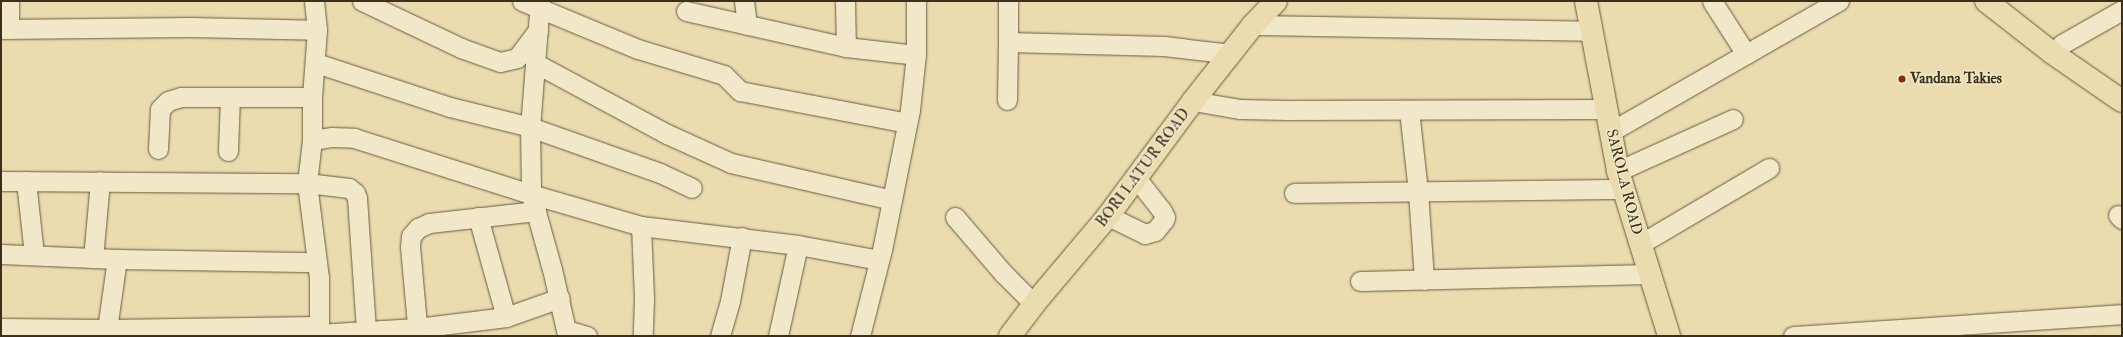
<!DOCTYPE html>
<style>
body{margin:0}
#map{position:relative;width:2123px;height:337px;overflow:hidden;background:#eadcae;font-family:"IM FELL Double Pica",serif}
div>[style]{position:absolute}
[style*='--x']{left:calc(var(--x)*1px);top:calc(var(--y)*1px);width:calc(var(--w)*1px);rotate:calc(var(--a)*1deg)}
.roads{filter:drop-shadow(0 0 1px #695a40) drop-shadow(0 0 1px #695a40)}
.minor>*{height:19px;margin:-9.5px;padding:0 9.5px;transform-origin:9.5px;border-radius:9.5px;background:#f1e8ca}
.major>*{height:22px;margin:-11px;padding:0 11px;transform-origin:11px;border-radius:11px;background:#eadcae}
.dots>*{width:11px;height:11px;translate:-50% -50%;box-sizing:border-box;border:2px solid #f1e8ca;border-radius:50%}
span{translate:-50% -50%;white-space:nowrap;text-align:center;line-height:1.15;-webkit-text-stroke:3px #f1e8ca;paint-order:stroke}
.poi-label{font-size:15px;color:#3e2f1b;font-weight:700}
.left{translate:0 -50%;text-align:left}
.street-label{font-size:15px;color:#3e2f1b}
.frame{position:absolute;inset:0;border:2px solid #3e2f1b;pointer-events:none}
</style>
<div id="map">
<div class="roads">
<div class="minor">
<div style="--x:9;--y:1;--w:28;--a:90"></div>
<div style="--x:314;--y:1;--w:29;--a:84"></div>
<div style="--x:317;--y:30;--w:67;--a:94.3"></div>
<div style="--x:312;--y:97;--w:43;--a:90"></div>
<div style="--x:312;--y:140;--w:43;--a:96.6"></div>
<div style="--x:307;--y:183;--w:96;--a:82.8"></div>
<div style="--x:319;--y:278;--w:48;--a:90"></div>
<div style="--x:319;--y:326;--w:10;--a:96"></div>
<div style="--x:362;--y:1;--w:110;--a:25.4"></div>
<div style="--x:461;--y:48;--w:41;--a:19.7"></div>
<div style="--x:500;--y:62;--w:17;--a:-13"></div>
<div style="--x:517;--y:58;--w:35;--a:-53"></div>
<div style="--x:522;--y:1;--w:126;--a:22.5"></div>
<div style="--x:638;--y:49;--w:90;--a:16.8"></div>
<div style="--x:724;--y:75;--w:23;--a:45"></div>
<div style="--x:740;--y:91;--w:170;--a:10.8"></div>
<div style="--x:540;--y:1;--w:126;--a:94.5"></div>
<div style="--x:530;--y:127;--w:67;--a:89.1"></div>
<div style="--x:531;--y:194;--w:78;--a:74.4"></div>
<div style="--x:552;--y:269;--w:63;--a:77.1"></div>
<div style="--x:566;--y:330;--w:22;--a:16"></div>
<div style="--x:744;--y:1;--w:24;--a:83"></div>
<div style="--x:845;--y:1;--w:46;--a:88.8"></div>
<div style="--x:1008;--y:1;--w:41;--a:90"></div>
<div style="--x:1008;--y:42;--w:156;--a:1.5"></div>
<div style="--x:1164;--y:46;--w:67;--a:6.8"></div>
<div style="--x:1712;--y:1;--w:63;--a:57.3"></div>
<div style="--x:686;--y:11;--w:164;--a:12.7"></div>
<div style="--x:846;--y:47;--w:70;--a:6.5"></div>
<div style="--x:1253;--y:25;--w:339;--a:1"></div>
<div style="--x:1;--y:29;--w:188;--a:-0.6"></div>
<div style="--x:189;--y:27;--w:128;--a:1.3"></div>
<div style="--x:2062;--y:44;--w:69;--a:-29.5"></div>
<div style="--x:316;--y:63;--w:141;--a:18.2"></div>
<div style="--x:450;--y:107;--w:82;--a:14"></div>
<div style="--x:530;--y:127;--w:138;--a:19.5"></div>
<div style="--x:660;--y:173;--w:35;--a:25"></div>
<div style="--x:535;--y:63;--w:150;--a:28.3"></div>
<div style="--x:667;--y:134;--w:70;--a:24.4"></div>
<div style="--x:731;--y:163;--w:165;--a:12.9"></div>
<div style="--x:1007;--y:100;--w:58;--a:-89"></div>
<div style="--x:1193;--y:101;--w:48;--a:9.7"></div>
<div style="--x:1240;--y:109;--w:47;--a:1.2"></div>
<div style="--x:1287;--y:110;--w:319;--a:-0.2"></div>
<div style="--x:1409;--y:110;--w:81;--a:83.7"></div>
<div style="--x:1418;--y:191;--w:89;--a:86.1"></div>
<div style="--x:1610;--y:132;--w:264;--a:-29.8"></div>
<div style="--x:312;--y:140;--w:19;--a:-9"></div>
<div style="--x:331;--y:137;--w:23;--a:2"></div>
<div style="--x:354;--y:138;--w:186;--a:17.6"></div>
<div style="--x:531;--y:194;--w:115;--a:16.2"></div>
<div style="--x:641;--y:226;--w:158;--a:6.9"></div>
<div style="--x:798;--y:245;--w:82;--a:10.5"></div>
<div style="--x:158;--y:149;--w:40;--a:-87.1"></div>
<div style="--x:160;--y:109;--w:11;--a:-45"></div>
<div style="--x:168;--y:101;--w:14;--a:-17"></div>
<div style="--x:181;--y:97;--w:131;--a:0"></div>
<div style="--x:228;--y:151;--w:54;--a:-87.9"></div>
<div style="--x:1618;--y:171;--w:126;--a:-24.3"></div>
<div style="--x:1;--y:181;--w:306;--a:0.4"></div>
<div style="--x:307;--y:183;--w:42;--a:6.8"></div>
<div style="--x:349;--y:188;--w:8;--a:40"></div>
<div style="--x:355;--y:193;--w:5;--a:68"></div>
<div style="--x:357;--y:198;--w:133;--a:86.1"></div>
<div style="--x:366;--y:331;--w:51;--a:-3.4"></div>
<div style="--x:417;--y:328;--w:90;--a:-7"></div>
<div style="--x:506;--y:317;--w:57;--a:-19.4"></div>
<div style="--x:26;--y:181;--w:74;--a:83.8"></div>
<div style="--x:1294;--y:193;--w:329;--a:-0.7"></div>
<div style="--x:2118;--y:215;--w:6;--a:45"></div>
<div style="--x:1108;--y:216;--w:41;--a:25.9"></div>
<div style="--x:1145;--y:234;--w:10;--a:-17"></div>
<div style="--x:1155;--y:231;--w:14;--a:-51"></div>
<div style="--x:1164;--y:220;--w:3;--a:-72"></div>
<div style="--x:1165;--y:217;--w:7;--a:-117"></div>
<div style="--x:1162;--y:211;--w:42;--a:-128.2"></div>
<div style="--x:478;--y:217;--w:104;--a:74.4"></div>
<div style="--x:955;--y:217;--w:74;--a:49.4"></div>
<div style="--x:1003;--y:273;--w:44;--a:45"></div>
<div style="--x:641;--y:226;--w:73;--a:87.6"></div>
<div style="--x:644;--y:299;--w:37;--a:92"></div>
<div style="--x:1640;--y:244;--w:150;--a:-30.5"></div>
<div style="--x:1;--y:254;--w:116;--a:2.5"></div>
<div style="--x:117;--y:259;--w:200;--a:0.9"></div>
<div style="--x:93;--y:258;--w:77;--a:-84.8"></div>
<div style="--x:1360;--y:281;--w:289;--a:-1.4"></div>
<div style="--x:1;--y:328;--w:106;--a:0.5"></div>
<div style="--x:107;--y:329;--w:212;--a:-0.8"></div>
<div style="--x:107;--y:329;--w:71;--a:-81.9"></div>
<div style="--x:318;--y:334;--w:48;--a:-3.6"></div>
<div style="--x:366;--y:331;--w:5;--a:79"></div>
<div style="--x:418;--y:336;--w:89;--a:-95.1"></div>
<div style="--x:410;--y:247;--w:11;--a:-85"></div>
<div style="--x:411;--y:236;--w:11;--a:-49"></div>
<div style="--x:418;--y:228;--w:12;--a:-24"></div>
<div style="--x:429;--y:223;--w:108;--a:-6.4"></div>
<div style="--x:720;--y:336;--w:36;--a:-74"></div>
<div style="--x:730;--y:301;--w:65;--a:-79.4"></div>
<div style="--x:778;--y:336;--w:93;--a:-77.6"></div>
<div style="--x:860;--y:336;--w:89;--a:-75.7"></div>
<div style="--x:882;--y:250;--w:143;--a:-78.7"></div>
<div style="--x:910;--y:110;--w:55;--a:-83.8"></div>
<div style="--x:916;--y:55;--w:54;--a:-90"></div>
<div style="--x:1793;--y:336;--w:330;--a:-3.8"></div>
</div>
<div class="major">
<div style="--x:1586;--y:1;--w:173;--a:79.3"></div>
<div style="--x:1618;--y:171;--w:173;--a:72.8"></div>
<div style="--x:1986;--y:1;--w:83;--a:38.1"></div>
<div style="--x:2051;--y:52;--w:86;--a:34.6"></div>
<div style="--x:1010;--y:336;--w:40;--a:-53"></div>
<div style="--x:1034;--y:304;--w:115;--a:-49.9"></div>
<div style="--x:1108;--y:216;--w:143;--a:-53.5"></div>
<div style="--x:1193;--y:101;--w:97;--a:-51.7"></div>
<div style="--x:1253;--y:25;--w:33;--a:-46"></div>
</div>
</div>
<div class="dots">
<div style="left:1902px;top:79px;background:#8f2418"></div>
</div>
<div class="poi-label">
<span class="left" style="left:1910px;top:79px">Vandana Takies</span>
</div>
<div class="street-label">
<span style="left:1143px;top:168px;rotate:-53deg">BORI LATUR ROAD</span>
<span style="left:1624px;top:182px;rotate:76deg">SAROLA ROAD</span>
</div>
<div class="frame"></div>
</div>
